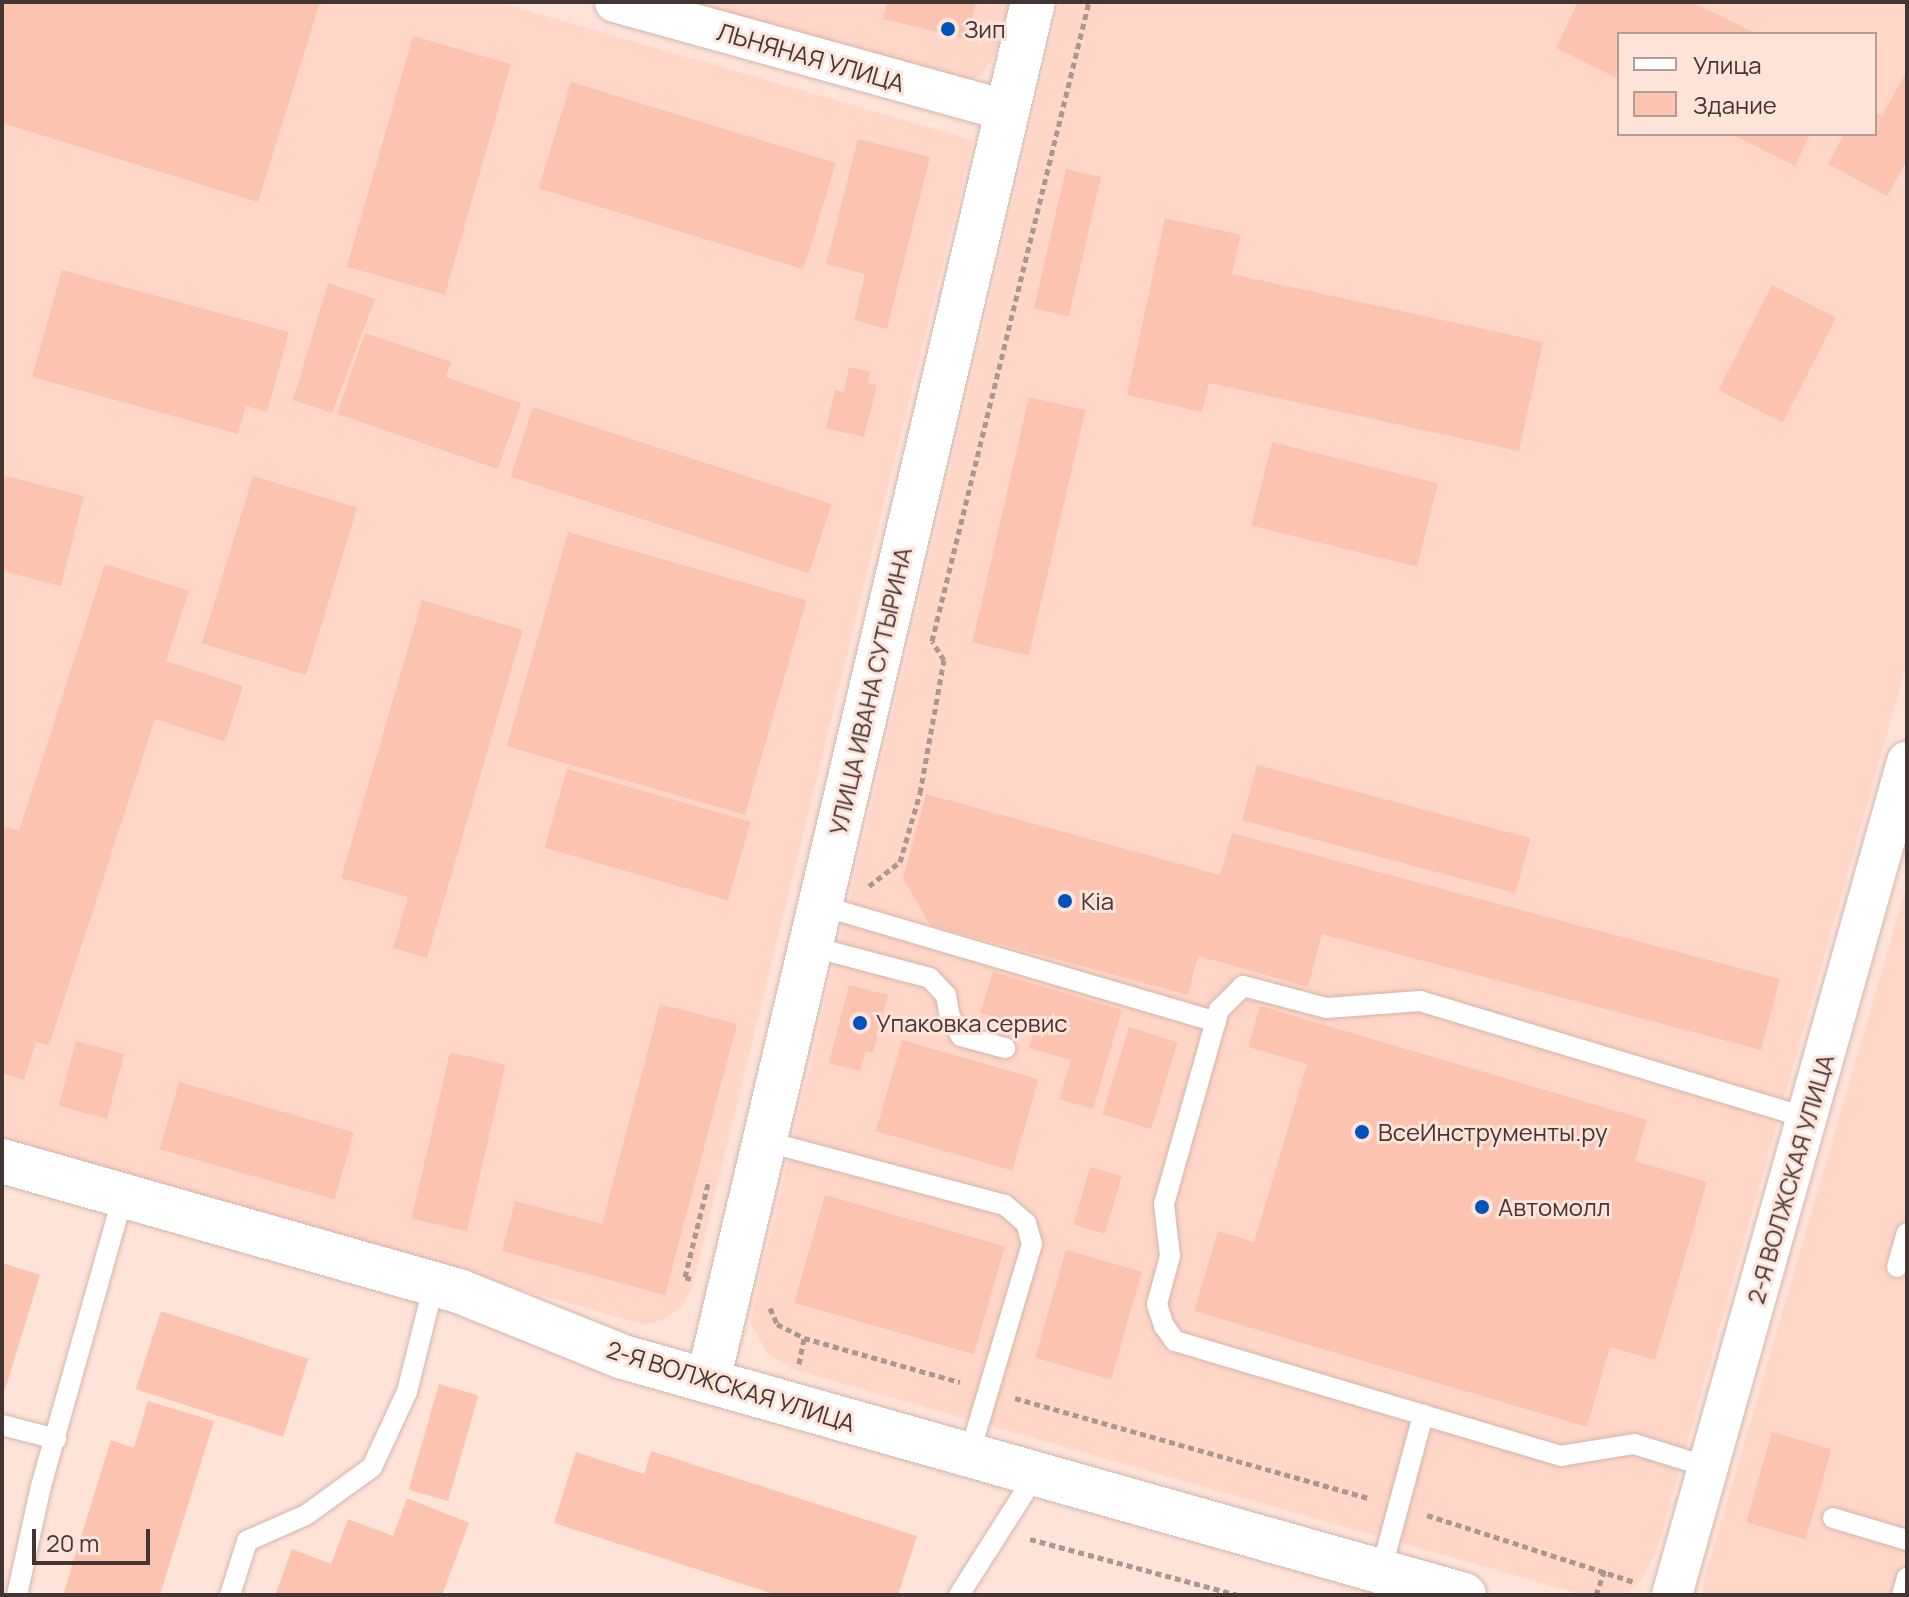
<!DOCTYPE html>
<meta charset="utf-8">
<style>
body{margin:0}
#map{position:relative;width:1909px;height:1597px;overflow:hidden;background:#fee3d9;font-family:Manrope,sans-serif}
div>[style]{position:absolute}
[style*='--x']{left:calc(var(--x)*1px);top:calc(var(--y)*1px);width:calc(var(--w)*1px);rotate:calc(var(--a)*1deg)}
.built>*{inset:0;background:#ffd6c7}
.building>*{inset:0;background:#fcc4b0;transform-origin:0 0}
.path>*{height:5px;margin-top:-2.5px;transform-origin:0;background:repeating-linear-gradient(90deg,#ac9790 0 6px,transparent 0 10px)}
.roads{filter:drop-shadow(0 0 2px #d5b5a9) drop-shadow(0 0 2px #d5b5a9)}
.service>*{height:20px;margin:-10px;padding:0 10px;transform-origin:10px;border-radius:10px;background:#fff}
.minor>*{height:40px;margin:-20px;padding:0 20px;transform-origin:20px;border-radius:20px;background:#fff}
.tertiary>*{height:44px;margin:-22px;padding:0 22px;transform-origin:22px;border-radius:22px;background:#fff}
.dots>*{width:22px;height:22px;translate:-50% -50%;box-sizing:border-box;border:4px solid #fee3d9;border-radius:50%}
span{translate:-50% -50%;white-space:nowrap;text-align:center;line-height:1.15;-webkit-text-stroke:6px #fee3d9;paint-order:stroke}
.poi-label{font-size:24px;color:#433632}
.left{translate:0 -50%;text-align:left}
.street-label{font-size:24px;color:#433632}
.frame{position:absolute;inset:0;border:4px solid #433632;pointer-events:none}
.legend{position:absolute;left:1617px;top:32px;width:260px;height:104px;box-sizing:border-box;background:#fee3d9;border:2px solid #b39e96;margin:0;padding:10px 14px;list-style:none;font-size:24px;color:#433632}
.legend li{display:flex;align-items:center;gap:16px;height:40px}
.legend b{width:40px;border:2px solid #b39e96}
.scale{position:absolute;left:32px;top:1529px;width:118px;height:36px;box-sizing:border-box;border:4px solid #433632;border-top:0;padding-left:10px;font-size:24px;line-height:28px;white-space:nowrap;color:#433632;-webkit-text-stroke:6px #fee3d9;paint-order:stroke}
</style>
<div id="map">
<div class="built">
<div style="clip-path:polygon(2px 2px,498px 2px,973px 140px,692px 1288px,681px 1307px,665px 1319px,645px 1325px,2px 1141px)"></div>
<div style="clip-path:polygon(683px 2px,1009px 2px,996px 54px,980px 77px,956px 79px)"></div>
<div style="clip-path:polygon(evenodd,1060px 2px,1907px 2px,1907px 663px,1657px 1550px,1639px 1583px,1624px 1595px,1580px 1594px,798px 1371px,767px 1354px,750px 1322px,1060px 2px,1619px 34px,1875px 34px,1875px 134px,1619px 134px,1619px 34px)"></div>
<div style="clip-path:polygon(1907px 885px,1907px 1595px,1703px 1595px,1703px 1584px)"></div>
</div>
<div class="building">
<div style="clip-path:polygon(2px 2px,320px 2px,258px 202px,2px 123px)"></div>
<div style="clip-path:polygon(887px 2px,976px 2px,967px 39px,883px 19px)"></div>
<div style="clip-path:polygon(1578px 2px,1692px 2px,1757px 34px,1619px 34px,1619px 79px,1556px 48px)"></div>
<div style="left:413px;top:36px;width:102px;height:240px;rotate:16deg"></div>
<div style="clip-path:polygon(1907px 71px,1907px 161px,1887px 196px,1828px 164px,1844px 134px,1875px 134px,1875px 112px,1882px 116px)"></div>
<div style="left:571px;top:82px;width:277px;height:111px;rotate:17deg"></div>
<div style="clip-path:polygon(1731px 134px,1810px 134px,1795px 166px)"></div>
<div style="clip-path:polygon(858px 139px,930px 157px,887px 329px,854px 320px,865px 274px,826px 264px)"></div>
<div style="left:1066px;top:169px;width:36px;height:143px;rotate:13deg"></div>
<div style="clip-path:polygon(1165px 218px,1241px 235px,1232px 274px,1543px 342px,1519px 451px,1209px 383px,1202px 412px,1127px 395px)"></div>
<div style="clip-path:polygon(62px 270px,289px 332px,267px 412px,246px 406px,238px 434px,32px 377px)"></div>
<div style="clip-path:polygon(328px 283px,375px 299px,332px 413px,293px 400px)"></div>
<div style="left:1772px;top:285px;width:72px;height:118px;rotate:27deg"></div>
<div style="clip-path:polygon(365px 333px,451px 362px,446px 377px,521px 403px,498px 469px,337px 414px)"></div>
<div style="clip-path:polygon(849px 367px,870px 372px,868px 383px,877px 385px,864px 437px,826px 428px,835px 390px,844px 392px)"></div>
<div style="left:1029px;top:397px;width:58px;height:252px;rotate:13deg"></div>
<div style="left:533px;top:407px;width:314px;height:73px;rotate:18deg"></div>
<div style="left:1272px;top:442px;width:171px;height:86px;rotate:14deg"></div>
<div style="clip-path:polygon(2px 475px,84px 496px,61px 586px,2px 571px)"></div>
<div style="left:253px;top:476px;width:109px;height:175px;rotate:17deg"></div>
<div style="left:568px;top:532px;width:248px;height:223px;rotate:16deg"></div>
<div style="clip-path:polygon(105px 564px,189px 591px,166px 661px,243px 686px,225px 742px,155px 719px,49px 1046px,36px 1042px,24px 1080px,2px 1073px,2px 826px,19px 831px)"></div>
<div style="clip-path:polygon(422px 600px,523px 630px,427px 958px,393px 948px,408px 897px,341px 878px)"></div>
<div style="left:1257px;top:765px;width:283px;height:57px;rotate:15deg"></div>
<div style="left:567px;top:769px;width:191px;height:82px;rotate:16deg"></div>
<div style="clip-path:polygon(926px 794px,1220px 875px,1232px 833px,1780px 979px,1761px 1050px,1322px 934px,1308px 987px,1198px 956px,1188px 995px,930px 925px,903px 878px)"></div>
<div style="clip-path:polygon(993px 972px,1122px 1010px,1093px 1109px,1059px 1099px,1071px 1060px,1029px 1048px,1034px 1029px,980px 1013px)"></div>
<div style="clip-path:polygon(849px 985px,888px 995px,873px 1053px,866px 1051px,860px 1071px,829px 1063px)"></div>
<div style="clip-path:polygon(660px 1004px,737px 1024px,665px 1295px,502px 1251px,515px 1201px,602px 1224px)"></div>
<div style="clip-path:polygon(1260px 1006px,1647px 1120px,1635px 1161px,1707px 1182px,1655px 1360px,1610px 1347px,1587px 1427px,1194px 1311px,1218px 1231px,1254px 1242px,1307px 1064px,1248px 1047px)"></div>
<div style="left:1129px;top:1027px;width:51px;height:91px;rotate:17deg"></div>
<div style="left:902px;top:1040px;width:142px;height:95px;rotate:16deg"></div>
<div style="left:76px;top:1041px;width:50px;height:67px;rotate:15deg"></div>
<div style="left:450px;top:1052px;width:57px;height:171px;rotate:13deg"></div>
<div style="left:179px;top:1082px;width:182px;height:70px;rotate:16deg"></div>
<div style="left:1090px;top:1167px;width:33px;height:60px;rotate:16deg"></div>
<div style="left:825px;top:1195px;width:187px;height:112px;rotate:16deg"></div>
<div style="left:1066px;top:1250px;width:79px;height:112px;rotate:16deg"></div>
<div style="clip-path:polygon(2px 1263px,40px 1275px,5px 1390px,2px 1389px)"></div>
<div style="left:161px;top:1311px;width:155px;height:82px;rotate:18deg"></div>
<div style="left:439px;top:1384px;width:41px;height:110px;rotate:16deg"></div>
<div style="clip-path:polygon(148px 1401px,214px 1421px,160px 1595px,63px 1595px,111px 1440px,134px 1448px)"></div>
<div style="left:1772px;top:1432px;width:62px;height:94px;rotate:16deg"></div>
<div style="clip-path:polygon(651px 1451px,917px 1536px,898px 1595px,776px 1595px,554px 1523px,576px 1452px,644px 1474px)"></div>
<div style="clip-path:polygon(407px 1498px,469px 1523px,442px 1595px,275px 1595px,292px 1549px,331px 1564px,348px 1519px,393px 1536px)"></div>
</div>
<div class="path">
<div style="--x:869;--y:886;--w:39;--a:-38"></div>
<div style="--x:900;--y:862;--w:72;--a:-73.8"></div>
<div style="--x:920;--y:793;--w:135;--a:-79.8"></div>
<div style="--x:944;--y:660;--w:22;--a:-122"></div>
<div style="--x:932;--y:641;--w:658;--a:-76.2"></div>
<div style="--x:691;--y:1279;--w:6;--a:-162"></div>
<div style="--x:685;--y:1277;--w:100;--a:-76.1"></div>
<div style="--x:770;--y:1308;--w:17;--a:66"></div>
<div style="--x:777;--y:1324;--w:30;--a:27"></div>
<div style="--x:804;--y:1338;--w:162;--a:15.8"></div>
<div style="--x:799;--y:1364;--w:26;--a:-79"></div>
<div style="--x:1015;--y:1398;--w:370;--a:15.8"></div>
<div style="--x:1427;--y:1515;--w:218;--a:17.9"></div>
<div style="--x:1030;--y:1539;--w:214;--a:15.1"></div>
<div style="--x:1596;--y:1595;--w:28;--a:-71"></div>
</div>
<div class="roads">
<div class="service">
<div style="--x:819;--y:905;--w:414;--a:16.4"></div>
<div style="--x:809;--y:946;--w:125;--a:14.8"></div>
<div style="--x:930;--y:978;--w:23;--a:47"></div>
<div style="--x:946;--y:995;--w:22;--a:80"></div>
<div style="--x:950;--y:1017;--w:22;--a:60"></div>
<div style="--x:961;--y:1036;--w:46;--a:15.3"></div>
<div style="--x:764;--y:1141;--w:249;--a:14.9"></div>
<div style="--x:1005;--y:1205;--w:28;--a:41"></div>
<div style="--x:1026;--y:1223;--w:22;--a:74"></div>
<div style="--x:1032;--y:1244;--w:220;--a:106.6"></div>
<div style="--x:1897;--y:1267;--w:35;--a:-74"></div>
<div style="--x:2;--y:1425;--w:56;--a:14.5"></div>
<div style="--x:1708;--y:1467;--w:77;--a:-162.7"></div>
<div style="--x:1634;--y:1444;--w:74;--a:170.7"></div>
<div style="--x:1561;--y:1456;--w:403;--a:-163.4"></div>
<div style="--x:1175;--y:1341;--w:19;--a:-126"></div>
<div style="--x:1164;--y:1326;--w:23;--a:-108"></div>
<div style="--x:1157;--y:1304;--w:50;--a:-74.8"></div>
<div style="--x:1170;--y:1256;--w:52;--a:-96.6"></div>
<div style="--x:1164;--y:1204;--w:202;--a:-74.2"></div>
<div style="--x:1219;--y:1010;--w:34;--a:-45"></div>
<div style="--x:1243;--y:986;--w:87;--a:14.7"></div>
<div style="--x:1327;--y:1008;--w:93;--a:-4.3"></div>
<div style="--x:1420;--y:1001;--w:404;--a:16.8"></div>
<div style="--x:1833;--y:1518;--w:77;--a:16.6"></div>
<div style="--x:1381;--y:1571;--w:162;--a:-74.9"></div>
<div style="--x:17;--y:1595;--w:112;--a:-77.6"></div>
<div style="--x:41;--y:1486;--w:301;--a:-74.2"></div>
<div style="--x:230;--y:1595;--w:57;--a:-72.5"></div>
<div style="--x:247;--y:1541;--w:64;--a:-23.8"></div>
<div style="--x:306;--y:1515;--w:82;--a:-36"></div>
<div style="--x:372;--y:1467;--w:83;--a:-65"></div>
<div style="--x:407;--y:1392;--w:111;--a:-76"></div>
<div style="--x:959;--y:1595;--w:143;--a:-57.5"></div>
<div style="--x:1902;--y:1595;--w:18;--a:-74"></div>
</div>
<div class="minor">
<div style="--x:615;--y:2;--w:407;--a:15.5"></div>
<div style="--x:1672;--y:1595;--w:866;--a:-74.25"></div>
</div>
<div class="tertiary">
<div style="--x:2;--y:1161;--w:475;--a:15.9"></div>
<div style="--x:459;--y:1291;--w:177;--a:21.9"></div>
<div style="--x:623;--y:1357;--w:874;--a:15.8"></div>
<div style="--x:708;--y:1381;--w:1417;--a:-76.74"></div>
</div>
</div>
<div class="dots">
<div style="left:948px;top:29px;background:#0252bc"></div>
<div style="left:1065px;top:901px;background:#0252bc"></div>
<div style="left:860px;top:1023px;background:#0252bc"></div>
<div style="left:1362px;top:1132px;background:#0252bc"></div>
<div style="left:1482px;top:1207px;background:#0252bc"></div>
</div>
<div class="poi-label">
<span class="left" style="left:964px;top:29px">Зип</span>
<span class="left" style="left:1081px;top:901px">Kia</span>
<span class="left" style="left:876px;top:1023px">Упаковка сервис</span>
<span class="left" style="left:1378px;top:1132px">ВсеИнструменты.ру</span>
<span class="left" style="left:1498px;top:1207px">Автомолл</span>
</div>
<div class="street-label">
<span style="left:811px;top:57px;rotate:16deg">ЛЬНЯНАЯ УЛИЦА</span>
<span style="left:870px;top:691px;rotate:-77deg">УЛИЦА ИВАНА СУТЫРИНА</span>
<span style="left:1790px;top:1179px;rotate:-74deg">2-Я ВОЛЖСКАЯ УЛИЦА</span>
<span style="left:731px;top:1386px;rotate:17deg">2-Я ВОЛЖСКАЯ УЛИЦА</span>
</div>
<div class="frame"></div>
<ul class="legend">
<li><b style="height:10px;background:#fff"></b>Улица</li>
<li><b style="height:22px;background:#fcc4b0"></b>Здание</li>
</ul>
<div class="scale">20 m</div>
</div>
